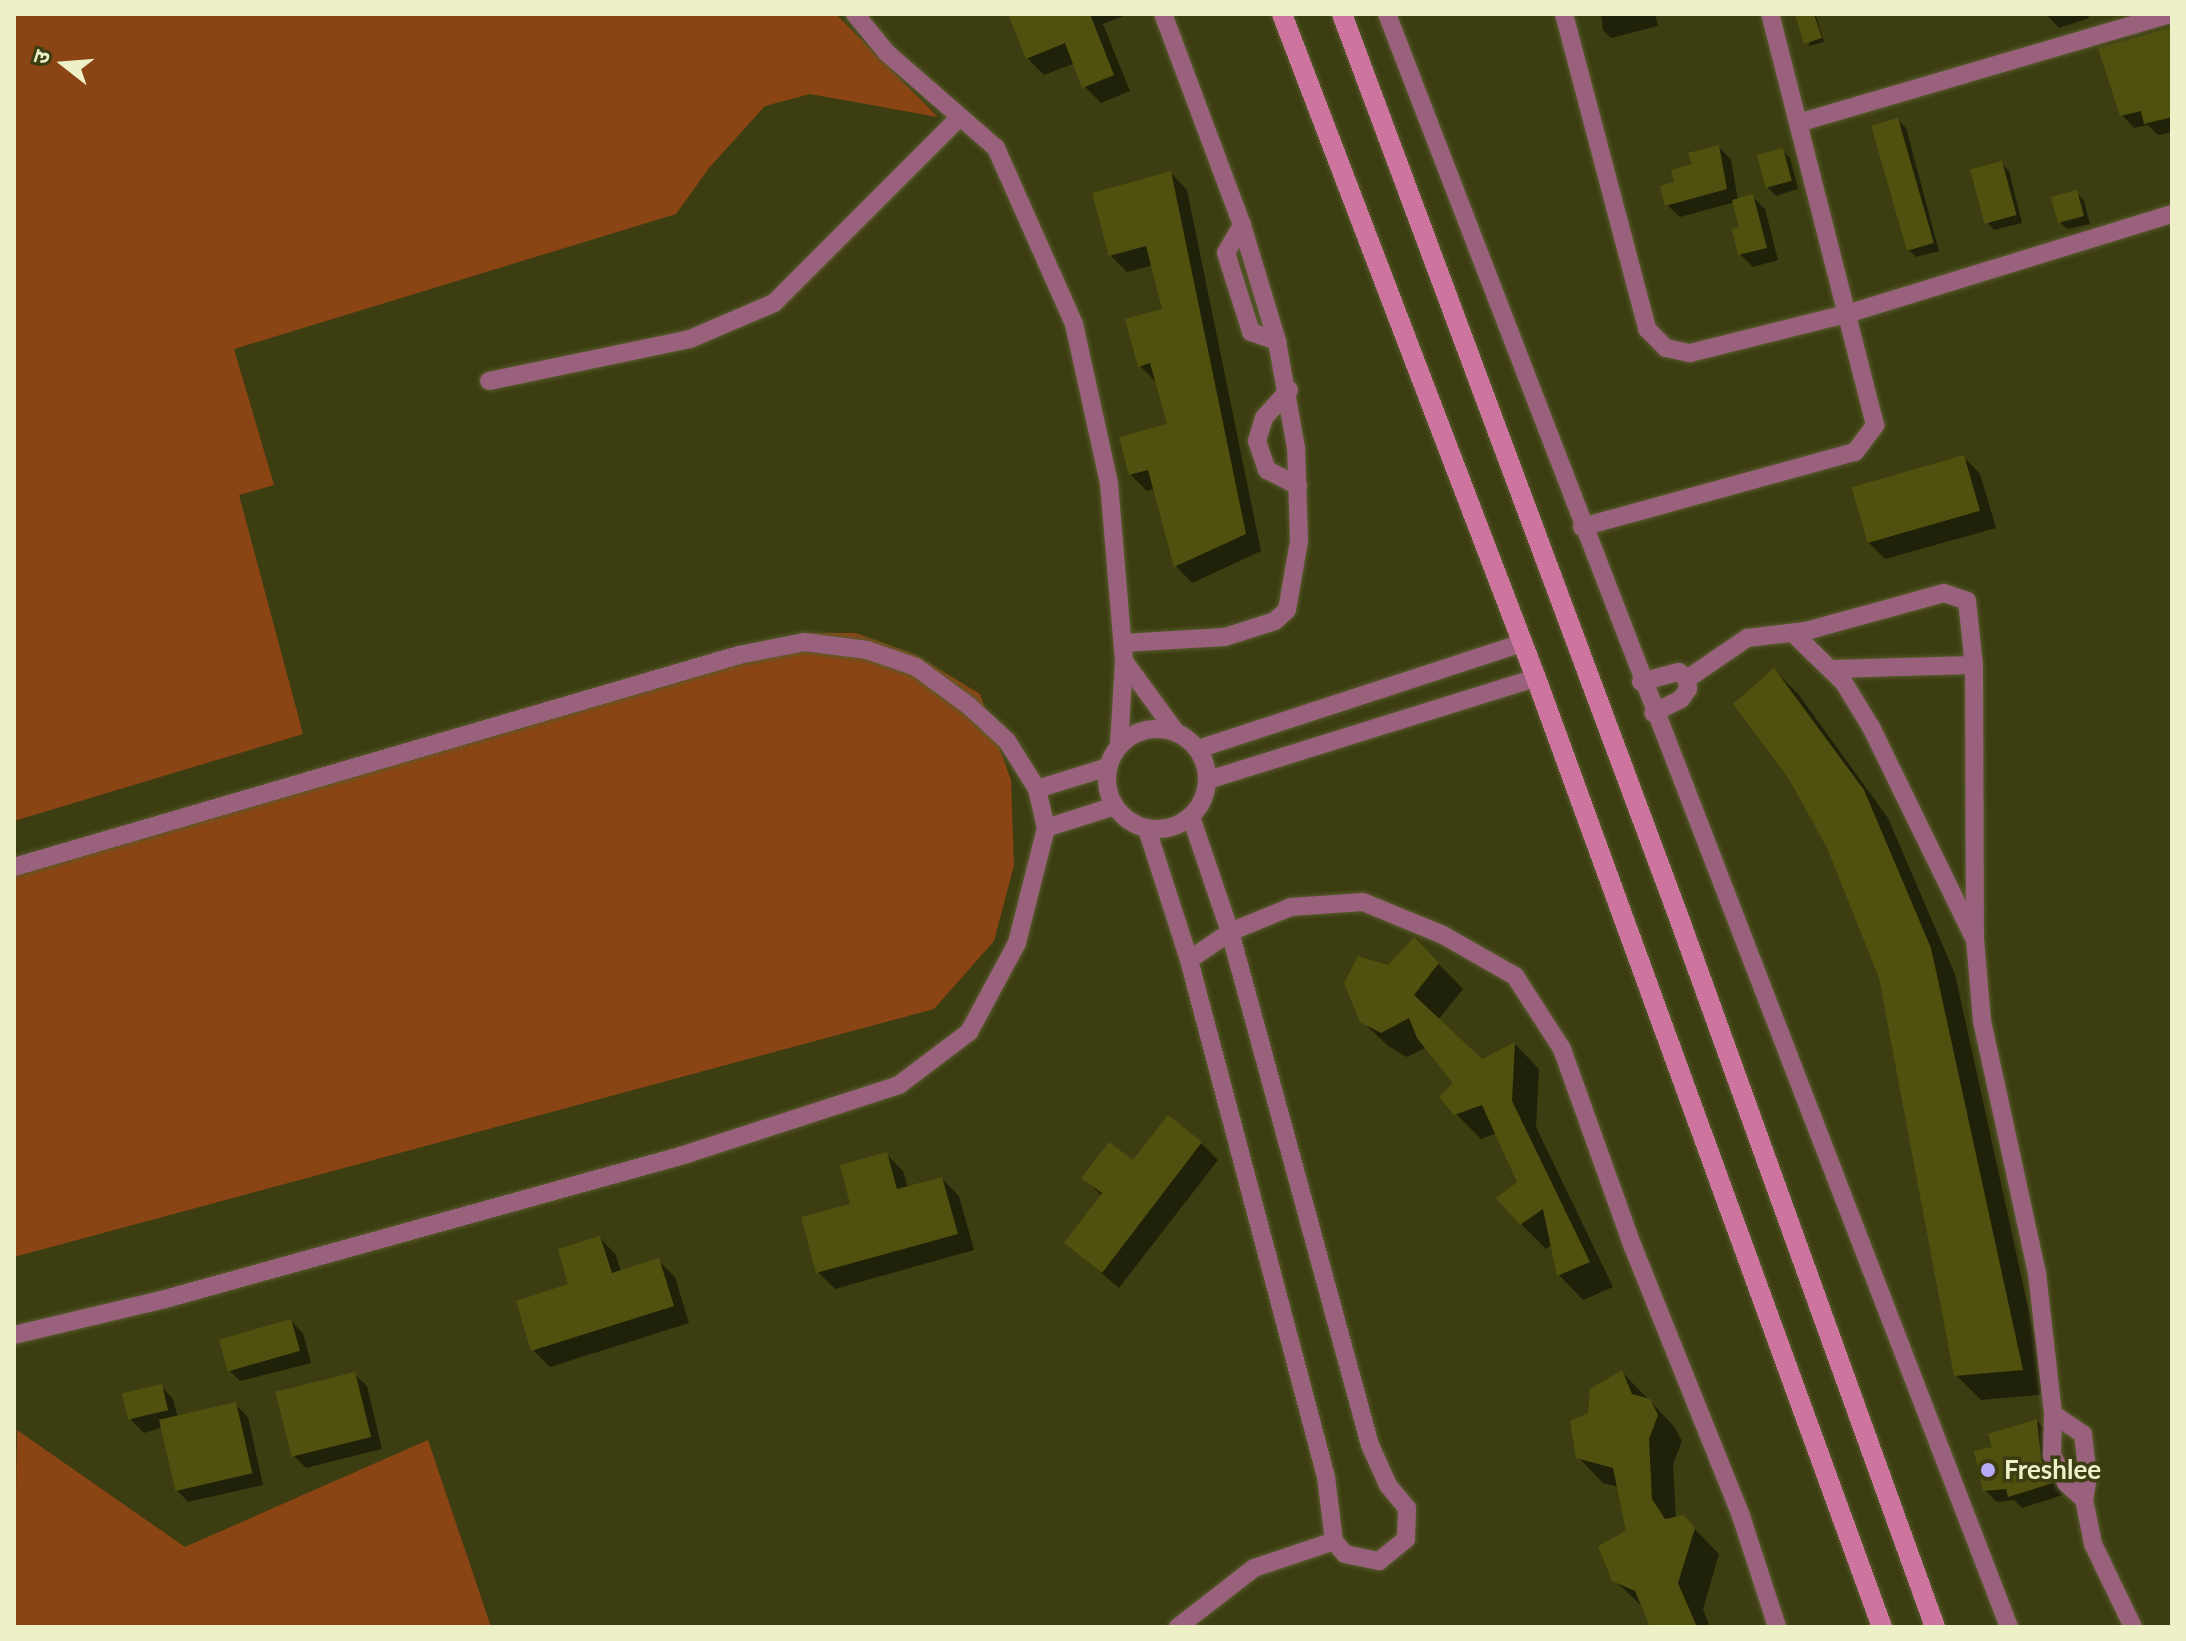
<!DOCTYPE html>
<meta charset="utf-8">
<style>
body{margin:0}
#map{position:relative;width:2186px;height:1641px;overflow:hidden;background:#3c3e11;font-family:Lato,"Noto Sans Devanagari",sans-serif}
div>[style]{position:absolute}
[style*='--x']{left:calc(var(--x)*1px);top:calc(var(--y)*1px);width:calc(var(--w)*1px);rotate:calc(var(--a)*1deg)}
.green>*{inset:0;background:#8b4514}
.shadow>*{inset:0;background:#0007}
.building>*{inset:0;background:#50510e;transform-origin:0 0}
.roads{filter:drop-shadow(0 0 2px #585b2e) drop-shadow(0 0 2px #585b2e)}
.street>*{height:18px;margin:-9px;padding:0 9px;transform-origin:9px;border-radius:9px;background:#99617b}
.street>.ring{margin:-9px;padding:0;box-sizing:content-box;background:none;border:18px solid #99617b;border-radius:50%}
.secondary>*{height:20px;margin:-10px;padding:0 10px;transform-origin:10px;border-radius:10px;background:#cd759f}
.dots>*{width:22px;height:22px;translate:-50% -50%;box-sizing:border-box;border:4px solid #3c3e11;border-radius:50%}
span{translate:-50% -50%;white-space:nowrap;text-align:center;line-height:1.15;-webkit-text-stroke:7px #3c3e11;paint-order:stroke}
.poi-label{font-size:26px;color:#eef1c8;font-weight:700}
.left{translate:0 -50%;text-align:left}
.frame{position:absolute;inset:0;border:16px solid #eef1c8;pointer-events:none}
.north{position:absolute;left:24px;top:24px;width:80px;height:80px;-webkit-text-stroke:6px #3c3e11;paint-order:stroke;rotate:287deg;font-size:22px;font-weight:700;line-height:32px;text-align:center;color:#eef1c8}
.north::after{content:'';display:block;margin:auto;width:28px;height:36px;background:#eef1c8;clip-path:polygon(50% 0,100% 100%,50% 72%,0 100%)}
</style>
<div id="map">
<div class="green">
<div style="clip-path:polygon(14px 14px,836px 14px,938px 117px,810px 94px,765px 106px,709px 168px,676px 214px,234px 349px,274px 485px,239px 495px,303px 734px,14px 821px)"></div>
<div style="clip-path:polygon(802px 633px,856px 633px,916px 655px,980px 694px,1011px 780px,1014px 865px,994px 941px,934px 1009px,14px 1257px,14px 875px)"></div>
<div style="clip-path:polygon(17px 1430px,185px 1547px,428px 1440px,491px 1627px,14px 1627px)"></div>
</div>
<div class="shadow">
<div style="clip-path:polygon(1018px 14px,1129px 14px,1103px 24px,1130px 91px,1101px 103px,1084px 86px,1075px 63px,1044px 75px,1027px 58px)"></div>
<div style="clip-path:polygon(1601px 14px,1655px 14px,1658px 26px,1611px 38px,1603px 30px)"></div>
<div style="clip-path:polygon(1808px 14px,1816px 16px,1824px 42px,1809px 46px)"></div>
<div style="clip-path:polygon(2088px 14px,2089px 18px,2059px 28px,2046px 14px)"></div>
<div style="clip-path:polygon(2169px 30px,2172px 132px,2158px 135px,2148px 125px,2134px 128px,2122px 115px)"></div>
<div style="clip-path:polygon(1898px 120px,1906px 128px,1939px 251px,1916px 257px,1908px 249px)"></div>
<div style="clip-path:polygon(1719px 147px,1731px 160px,1738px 200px,1753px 197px,1765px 209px,1778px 260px,1753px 267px,1740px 254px,1742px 229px,1735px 202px,1680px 217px,1667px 205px,1677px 183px)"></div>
<div style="clip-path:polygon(1782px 151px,1790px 158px,1798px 189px,1776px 196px,1768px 188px)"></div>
<div style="clip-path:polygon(2001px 163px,2009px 171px,2022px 223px,1994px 230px,1987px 222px)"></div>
<div style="clip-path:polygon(1171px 173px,1187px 190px,1261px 551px,1192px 583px,1176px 566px,1155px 488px,1147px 491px,1130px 474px,1169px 426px,1158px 384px,1140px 366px,1165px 311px,1153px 265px,1127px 272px,1110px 255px)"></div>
<div style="clip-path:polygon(2077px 193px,2084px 201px,2090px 224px,2067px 229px,2059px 221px)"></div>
<div style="clip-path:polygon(1964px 457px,1980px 474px,1996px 528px,1885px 559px,1868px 542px)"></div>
<div style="clip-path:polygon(1774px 670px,1799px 695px,1888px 818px,1955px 974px,2047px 1394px,1981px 1400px,1956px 1375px,1881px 977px)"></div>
<div style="clip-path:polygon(1414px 939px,1463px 989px,1438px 1020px,1481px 1061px,1515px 1044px,1539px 1069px,1536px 1127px,1613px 1287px,1583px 1300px,1559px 1275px,1552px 1244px,1546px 1249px,1521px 1224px,1520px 1183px,1497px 1133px,1481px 1139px,1456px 1114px,1456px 1083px,1427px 1047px,1407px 1057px,1388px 1046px,1362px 1021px,1388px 967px)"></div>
<div style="clip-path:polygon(1201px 1143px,1218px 1160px,1119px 1288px,1066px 1243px,1102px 1196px,1084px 1178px)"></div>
<div style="clip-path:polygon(887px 1155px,903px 1171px,908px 1188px,942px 1179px,959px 1196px,974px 1250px,835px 1289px,818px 1272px)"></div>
<div style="clip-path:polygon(600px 1238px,616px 1255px,621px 1272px,658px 1260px,675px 1277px,689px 1323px,550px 1367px,533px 1350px)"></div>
<div style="clip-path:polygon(291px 1321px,303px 1333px,311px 1363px,240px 1381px,228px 1369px)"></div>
<div style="clip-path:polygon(1622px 1372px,1674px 1426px,1682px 1441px,1673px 1464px,1676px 1519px,1683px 1517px,1719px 1554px,1703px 1609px,1710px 1627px,1652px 1627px,1644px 1608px,1614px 1580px,1629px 1532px,1619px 1487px,1603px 1483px,1578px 1457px,1590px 1415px)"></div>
<div style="clip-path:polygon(354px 1374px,367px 1386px,382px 1449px,306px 1468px,294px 1456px)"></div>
<div style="clip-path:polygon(161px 1386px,173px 1399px,178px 1418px,236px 1405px,248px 1417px,263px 1485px,188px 1502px,176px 1489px,162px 1427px,144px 1433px,131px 1420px)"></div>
<div style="clip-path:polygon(2037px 1421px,2048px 1432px,2052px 1473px,2063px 1495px,2022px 1508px,2014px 1500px,1997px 1502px,1985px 1490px,1995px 1448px)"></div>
</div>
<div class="building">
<div style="clip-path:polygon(1008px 14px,1090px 14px,1114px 75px,1082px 88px,1065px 43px,1026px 59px)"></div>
<div style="clip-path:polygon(1795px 14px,1814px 14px,1822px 38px,1804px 44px)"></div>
<div style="clip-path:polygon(2170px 28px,2172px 117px,2144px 124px,2141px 111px,2120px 116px,2098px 48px)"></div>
<div style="left:1898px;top:118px;width:130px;height:28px;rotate:74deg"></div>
<div style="clip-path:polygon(1719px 145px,1727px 189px,1665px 206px,1660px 186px,1674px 182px,1671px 170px,1692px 164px,1688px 153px)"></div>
<div style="left:1783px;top:148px;width:34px;height:27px;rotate:75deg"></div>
<div style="left:2002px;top:161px;width:56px;height:33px;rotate:75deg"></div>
<div style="clip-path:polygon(1171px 171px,1246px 534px,1174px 567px,1148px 470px,1129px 475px,1119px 437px,1167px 424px,1150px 363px,1138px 367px,1125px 319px,1162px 309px,1146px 246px,1109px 256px,1092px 193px)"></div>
<div style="left:2077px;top:190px;width:27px;height:27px;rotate:75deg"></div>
<div style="clip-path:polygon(1753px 194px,1767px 248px,1738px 255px,1732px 229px,1739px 228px,1732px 200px)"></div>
<div style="left:1964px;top:455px;width:58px;height:117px;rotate:74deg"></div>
<div style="clip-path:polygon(1774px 668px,1864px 790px,1931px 948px,2023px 1370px,1954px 1376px,1879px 978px,1827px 848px,1789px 779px,1733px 704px)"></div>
<div style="clip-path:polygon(1414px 937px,1439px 963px,1414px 995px,1482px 1059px,1515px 1042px,1512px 1101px,1590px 1262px,1557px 1276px,1543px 1209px,1520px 1225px,1496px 1198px,1517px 1182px,1482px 1105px,1454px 1115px,1439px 1097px,1453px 1083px,1417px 1038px,1409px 1018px,1381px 1033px,1360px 1022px,1344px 983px,1358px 956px,1388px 965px)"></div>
<div style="clip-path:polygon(1168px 1115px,1202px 1142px,1102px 1273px,1064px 1243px,1102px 1193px,1081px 1178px,1109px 1142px,1133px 1160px)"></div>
<div style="clip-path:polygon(887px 1152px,897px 1189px,942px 1177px,958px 1234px,816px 1273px,801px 1217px,850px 1204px,840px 1165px)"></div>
<div style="clip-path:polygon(600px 1236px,612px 1273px,659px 1258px,674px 1306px,531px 1351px,516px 1301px,568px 1284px,558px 1249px)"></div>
<div style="left:291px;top:1319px;width:33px;height:75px;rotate:74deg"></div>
<div style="clip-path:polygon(1622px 1370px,1632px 1394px,1650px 1399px,1658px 1415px,1649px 1439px,1652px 1499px,1665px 1519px,1684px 1515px,1695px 1528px,1678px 1583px,1697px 1627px,1650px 1627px,1635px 1591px,1612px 1581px,1598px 1546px,1626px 1531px,1613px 1468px,1576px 1458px,1570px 1421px,1588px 1413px,1590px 1389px)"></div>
<div style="left:355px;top:1372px;width:67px;height:82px;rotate:76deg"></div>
<div style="left:162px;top:1384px;width:27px;height:41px;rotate:77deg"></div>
<div style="left:236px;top:1402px;width:73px;height:79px;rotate:77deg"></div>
<div style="clip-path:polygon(2037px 1419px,2041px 1460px,2053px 1483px,2008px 1497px,2006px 1489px,1983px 1491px,1974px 1451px,1992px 1447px,1988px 1434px)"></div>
</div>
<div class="roads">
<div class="street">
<div style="--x:855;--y:14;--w:50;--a:50.6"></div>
<div style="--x:887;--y:53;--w:145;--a:41.1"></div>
<div style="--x:996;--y:148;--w:193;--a:66.1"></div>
<div style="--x:1074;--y:324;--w:163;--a:77.6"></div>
<div style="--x:1109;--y:483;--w:179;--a:85.2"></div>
<div style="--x:1124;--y:661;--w:85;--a:93.4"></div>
<div style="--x:1387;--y:14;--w:1729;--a:68.91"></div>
<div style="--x:1564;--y:14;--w:326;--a:75.2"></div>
<div style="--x:1647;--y:329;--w:27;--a:45"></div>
<div style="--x:1666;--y:348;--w:25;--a:12"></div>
<div style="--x:1690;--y:353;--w:165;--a:-14"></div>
<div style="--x:1850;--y:313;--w:337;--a:-17.1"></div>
<div style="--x:1801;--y:122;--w:385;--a:-16.3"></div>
<div style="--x:1242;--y:225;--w:32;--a:120"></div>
<div style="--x:1226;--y:253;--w:83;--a:72.4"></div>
<div style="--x:1251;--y:332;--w:28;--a:19"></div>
<div style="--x:489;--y:381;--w:205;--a:-11.8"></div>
<div style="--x:690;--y:339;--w:91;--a:-23.2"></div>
<div style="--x:774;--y:303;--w:263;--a:-45"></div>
<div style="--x:1289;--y:390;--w:38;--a:132"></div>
<div style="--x:1264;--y:418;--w:24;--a:107"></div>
<div style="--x:1257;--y:441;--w:31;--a:71"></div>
<div style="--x:1267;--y:470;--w:35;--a:27"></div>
<div style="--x:1582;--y:527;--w:283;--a:-15.4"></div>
<div style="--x:1855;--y:452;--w:34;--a:-53"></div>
<div style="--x:1875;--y:425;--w:424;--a:-104.3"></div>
<div style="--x:1793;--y:633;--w:71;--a:44.4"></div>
<div style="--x:1844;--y:683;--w:52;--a:58.5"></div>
<div style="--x:1871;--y:727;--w:233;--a:64"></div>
<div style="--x:1123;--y:643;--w:102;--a:-3.4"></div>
<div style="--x:1225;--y:637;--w:52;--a:-17.7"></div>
<div style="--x:1275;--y:621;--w:16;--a:-43"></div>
<div style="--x:1287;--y:610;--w:70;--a:-80.1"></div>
<div style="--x:1299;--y:541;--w:93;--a:-91.8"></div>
<div style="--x:1296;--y:448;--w:109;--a:-100.1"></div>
<div style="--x:1277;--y:341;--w:121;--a:-106.8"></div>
<div style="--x:1242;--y:225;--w:225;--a:-110.5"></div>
<div style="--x:1124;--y:661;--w:87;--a:53.9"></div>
<div style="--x:1831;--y:669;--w:143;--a:-1.6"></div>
<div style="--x:1687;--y:679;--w:73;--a:-34.3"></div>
<div style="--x:1747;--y:638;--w:59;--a:-6.8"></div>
<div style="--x:1806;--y:631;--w:143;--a:-15.4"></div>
<div style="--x:1944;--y:593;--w:24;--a:19"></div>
<div style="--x:1967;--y:601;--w:64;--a:83.8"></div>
<div style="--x:1974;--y:665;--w:274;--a:89.8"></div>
<div style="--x:1975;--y:939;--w:82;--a:85.1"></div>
<div style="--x:1982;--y:1021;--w:258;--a:77.7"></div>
<div style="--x:2037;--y:1273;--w:142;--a:83.5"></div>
<div style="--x:2053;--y:1414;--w:41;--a:91.4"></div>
<div style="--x:2052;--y:1455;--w:31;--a:63"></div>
<div style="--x:2066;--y:1483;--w:24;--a:42"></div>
<div style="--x:2084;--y:1499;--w:46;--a:78.7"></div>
<div style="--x:2093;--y:1544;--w:92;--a:64.3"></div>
<div style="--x:1641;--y:682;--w:39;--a:-15"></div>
<div style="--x:1679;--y:672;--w:11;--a:41"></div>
<div style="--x:1687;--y:679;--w:10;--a:84"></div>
<div style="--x:1688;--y:689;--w:12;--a:125"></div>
<div style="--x:1681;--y:699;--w:31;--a:153"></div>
<div class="ring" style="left:1107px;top:729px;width:82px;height:82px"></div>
<div style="--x:1198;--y:749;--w:342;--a:-18.1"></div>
<div style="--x:1208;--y:780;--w:343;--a:-17.3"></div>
<div style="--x:1037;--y:789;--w:74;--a:-17.2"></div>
<div style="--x:1046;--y:828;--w:72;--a:-17.7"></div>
<div style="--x:1147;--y:829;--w:138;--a:72.2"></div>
<div style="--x:1189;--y:960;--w:535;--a:75.16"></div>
<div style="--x:1326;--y:1477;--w:64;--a:82.9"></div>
<div style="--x:1334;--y:1541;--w:17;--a:50"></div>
<div style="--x:1345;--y:1554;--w:35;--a:12"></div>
<div style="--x:1379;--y:1561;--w:35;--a:-39"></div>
<div style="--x:1406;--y:1539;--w:31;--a:-88"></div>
<div style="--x:1407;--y:1508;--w:30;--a:-130"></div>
<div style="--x:1388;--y:1485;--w:44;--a:-114.2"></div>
<div style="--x:1370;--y:1445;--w:532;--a:-105.26"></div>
<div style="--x:1230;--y:932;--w:121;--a:-108.7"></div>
<div style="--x:14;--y:867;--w:755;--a:-16.3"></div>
<div style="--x:739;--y:655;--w:66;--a:-11.3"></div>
<div style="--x:804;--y:642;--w:64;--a:7.2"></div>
<div style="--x:867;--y:650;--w:52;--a:19.1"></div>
<div style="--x:916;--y:667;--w:66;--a:36.3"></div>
<div style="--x:969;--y:706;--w:52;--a:42.6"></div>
<div style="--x:1007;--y:741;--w:57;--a:58"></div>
<div style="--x:1037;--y:789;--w:40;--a:77"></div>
<div style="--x:1046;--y:828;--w:119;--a:104.2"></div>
<div style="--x:1017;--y:943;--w:101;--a:118.3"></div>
<div style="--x:969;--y:1032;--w:88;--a:142.9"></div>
<div style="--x:899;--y:1085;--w:226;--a:162"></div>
<div style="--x:684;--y:1155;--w:539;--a:164.49"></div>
<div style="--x:165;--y:1299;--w:155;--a:166.6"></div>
<div style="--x:1189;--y:960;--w:50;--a:-34.3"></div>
<div style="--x:1230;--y:932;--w:66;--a:-22.3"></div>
<div style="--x:1291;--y:907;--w:72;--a:-4"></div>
<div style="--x:1363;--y:902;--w:87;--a:22.4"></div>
<div style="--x:1443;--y:935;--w:83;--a:29.7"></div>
<div style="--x:1515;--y:976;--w:87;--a:57.2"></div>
<div style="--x:1562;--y:1049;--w:210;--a:70.3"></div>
<div style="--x:1633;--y:1247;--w:290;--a:68.1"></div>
<div style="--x:1741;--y:1516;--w:117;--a:72"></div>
<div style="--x:2053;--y:1414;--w:36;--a:34"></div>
<div style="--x:2083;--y:1434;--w:43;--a:83.4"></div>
<div style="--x:2088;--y:1477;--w:22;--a:100"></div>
<div style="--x:1178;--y:1627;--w:96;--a:-37.8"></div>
<div style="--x:1254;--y:1568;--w:84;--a:-18.6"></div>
</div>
<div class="secondary">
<div style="--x:1282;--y:14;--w:711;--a:69.07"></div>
<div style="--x:1536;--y:678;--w:1010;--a:69.97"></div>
<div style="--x:1342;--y:14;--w:962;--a:69.55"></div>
<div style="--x:1678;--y:915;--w:757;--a:70.15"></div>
</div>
</div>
<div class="dots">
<div style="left:1988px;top:1470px;background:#b7abf8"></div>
</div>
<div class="poi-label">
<span class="left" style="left:2004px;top:1470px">Freshlee</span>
</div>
<div class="frame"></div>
<div class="north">उ</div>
</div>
